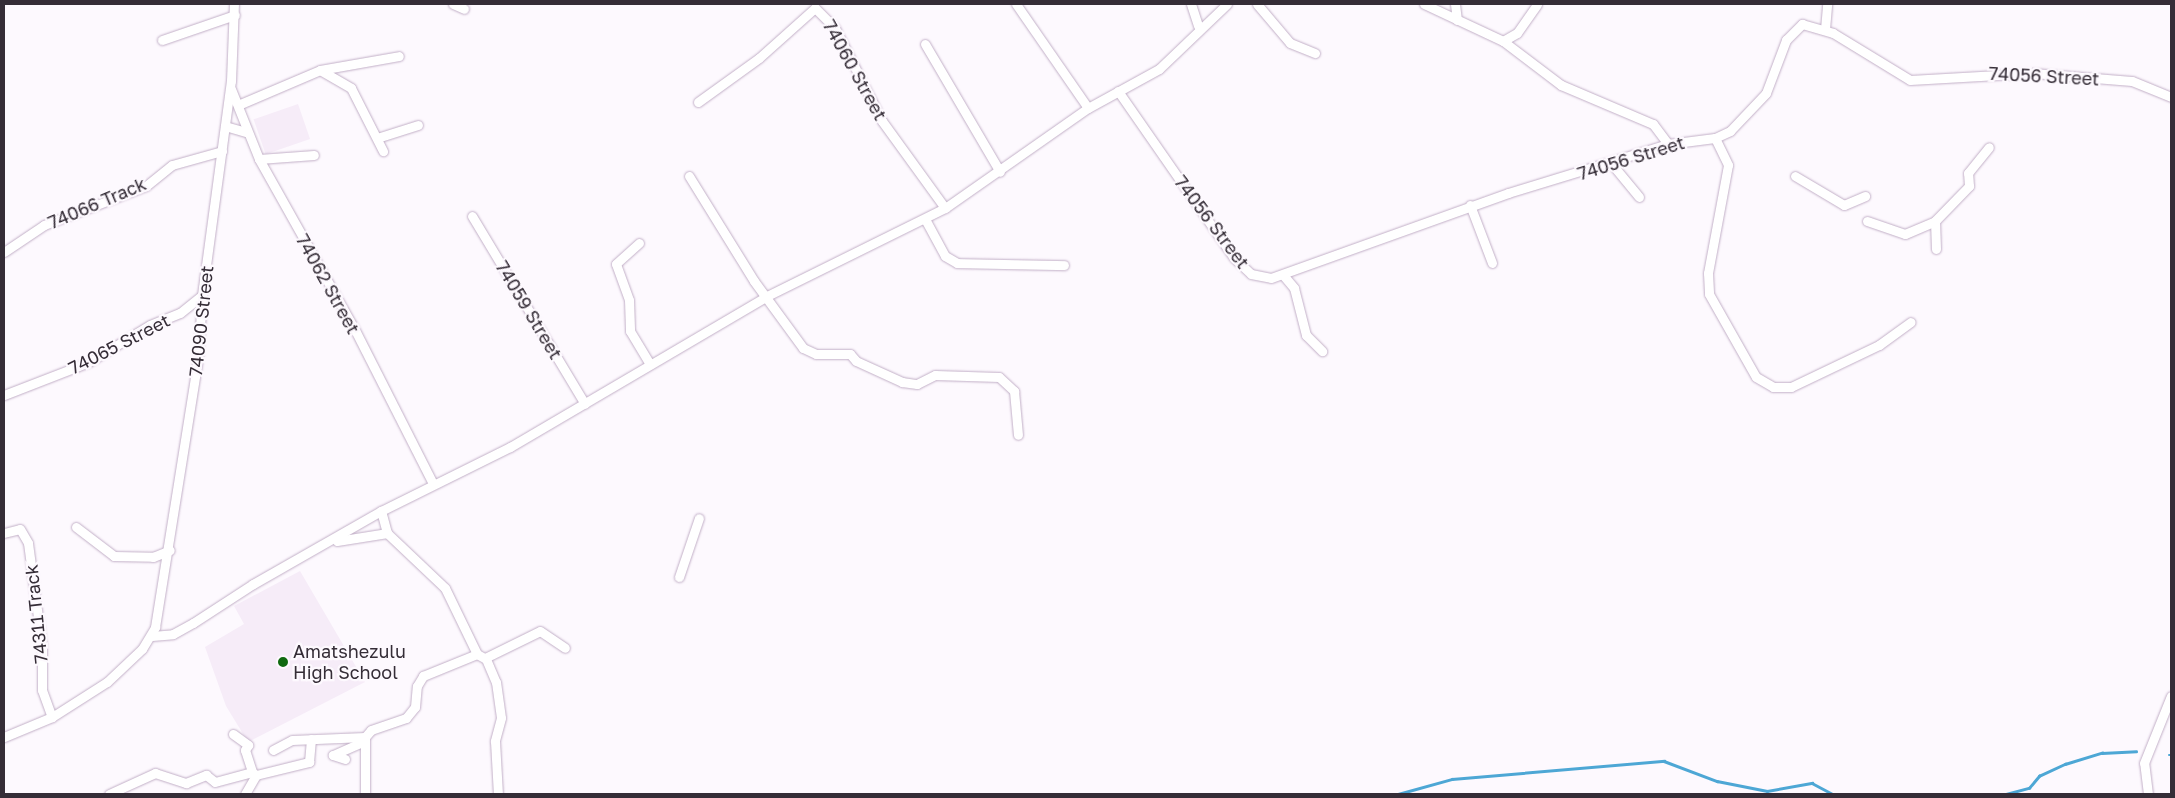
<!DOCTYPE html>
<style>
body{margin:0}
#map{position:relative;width:2175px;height:798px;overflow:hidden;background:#fdf9fe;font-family:"Golos Text",sans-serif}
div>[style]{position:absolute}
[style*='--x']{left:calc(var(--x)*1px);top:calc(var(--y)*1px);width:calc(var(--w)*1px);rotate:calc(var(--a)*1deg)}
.built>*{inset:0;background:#f6ecf8;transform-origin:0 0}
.stream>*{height:2.5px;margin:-1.25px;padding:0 1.25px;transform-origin:1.25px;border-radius:1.25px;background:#4da7d5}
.roads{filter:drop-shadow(0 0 1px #c2afc7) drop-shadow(0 0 1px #c2afc7)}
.minor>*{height:9px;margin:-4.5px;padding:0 4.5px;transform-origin:4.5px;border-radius:4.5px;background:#fff}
.dots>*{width:14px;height:14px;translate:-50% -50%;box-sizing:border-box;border:2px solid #fdf9fe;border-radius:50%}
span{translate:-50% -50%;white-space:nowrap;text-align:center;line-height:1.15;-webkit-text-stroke:4.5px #fdf9fe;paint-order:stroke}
.street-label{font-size:18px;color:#352d37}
.poi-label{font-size:18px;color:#352d37}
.left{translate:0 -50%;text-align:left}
.frame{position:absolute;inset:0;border:5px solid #352d37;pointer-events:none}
</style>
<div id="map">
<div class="built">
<div style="left:298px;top:104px;width:37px;height:47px;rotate:71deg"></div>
<div style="clip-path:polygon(300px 571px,365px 682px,248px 742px,226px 706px,205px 647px,244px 624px,234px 606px)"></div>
</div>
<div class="stream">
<div style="--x:2169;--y:755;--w:2;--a:0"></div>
<div style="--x:1398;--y:794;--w:56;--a:-15.5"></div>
<div style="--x:1452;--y:779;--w:213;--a:-4.9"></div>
<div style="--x:1664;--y:761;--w:57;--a:20.7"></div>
<div style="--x:1717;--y:781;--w:51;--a:11.3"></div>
<div style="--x:1767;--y:791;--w:46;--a:-10.1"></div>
<div style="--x:1812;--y:783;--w:24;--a:28"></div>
<div style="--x:2006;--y:794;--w:24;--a:-15"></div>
<div style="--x:2029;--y:788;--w:16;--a:-50"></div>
<div style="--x:2039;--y:776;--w:29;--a:-25"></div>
<div style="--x:2065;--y:764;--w:39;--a:-17"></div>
<div style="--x:2102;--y:753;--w:34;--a:-3"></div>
</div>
<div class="roads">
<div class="minor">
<div style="--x:453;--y:4;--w:12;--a:24"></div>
<div style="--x:1016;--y:4;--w:126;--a:55.3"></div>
<div style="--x:1191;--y:4;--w:23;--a:72"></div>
<div style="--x:1257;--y:4;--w:51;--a:49.8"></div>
<div style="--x:1290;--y:43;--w:27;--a:22"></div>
<div style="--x:1424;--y:4;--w:87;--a:25.1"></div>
<div style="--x:1503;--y:41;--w:73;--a:37.2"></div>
<div style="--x:1561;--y:85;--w:100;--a:23"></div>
<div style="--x:1653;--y:124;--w:25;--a:53"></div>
<div style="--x:1455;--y:4;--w:16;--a:83"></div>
<div style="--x:815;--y:8;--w:28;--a:45"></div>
<div style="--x:835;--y:28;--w:104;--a:63.2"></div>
<div style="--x:882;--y:121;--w:107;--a:54.1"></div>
<div style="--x:1825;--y:29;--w:25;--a:-85"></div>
<div style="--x:162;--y:40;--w:77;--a:-18.9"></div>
<div style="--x:1503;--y:41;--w:16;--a:-30"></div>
<div style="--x:1517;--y:33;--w:35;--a:-55"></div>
<div style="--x:925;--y:44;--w:148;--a:59.6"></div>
<div style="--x:320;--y:70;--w:36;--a:30"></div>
<div style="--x:351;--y:88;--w:71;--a:63.1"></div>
<div style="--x:231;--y:89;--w:75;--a:68.2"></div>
<div style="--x:259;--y:159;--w:194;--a:60.7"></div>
<div style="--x:354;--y:328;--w:175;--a:63.1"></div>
<div style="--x:1118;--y:91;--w:203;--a:55.2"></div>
<div style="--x:1234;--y:258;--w:23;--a:43"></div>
<div style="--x:1251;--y:274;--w:20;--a:11"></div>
<div style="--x:1271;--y:278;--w:252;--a:-19.7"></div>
<div style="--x:1508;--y:193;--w:167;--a:-17"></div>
<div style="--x:1668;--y:144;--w:47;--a:-7.3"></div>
<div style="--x:1715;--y:138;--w:17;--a:-25"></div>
<div style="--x:1730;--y:131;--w:52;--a:-46.5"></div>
<div style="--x:1766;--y:93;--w:57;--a:-69.3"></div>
<div style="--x:1786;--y:40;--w:23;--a:-45"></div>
<div style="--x:1802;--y:24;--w:32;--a:16"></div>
<div style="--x:1833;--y:33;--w:90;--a:31.4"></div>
<div style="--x:1910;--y:80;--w:123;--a:-3.3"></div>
<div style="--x:2033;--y:73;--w:99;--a:4.6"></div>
<div style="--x:2132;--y:81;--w:42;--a:22.3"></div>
<div style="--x:698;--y:102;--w:75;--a:-35.8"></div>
<div style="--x:759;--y:58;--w:75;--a:-41.8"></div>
<div style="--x:238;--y:105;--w:89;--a:-23.1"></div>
<div style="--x:320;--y:70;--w:80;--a:-10"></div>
<div style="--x:225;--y:126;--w:22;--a:16"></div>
<div style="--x:377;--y:138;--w:43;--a:-17.6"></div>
<div style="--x:1715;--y:138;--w:30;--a:64"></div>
<div style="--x:1728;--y:165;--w:110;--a:100.5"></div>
<div style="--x:1708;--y:273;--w:21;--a:87"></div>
<div style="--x:1709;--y:294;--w:95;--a:60.5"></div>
<div style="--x:1756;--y:377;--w:20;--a:30"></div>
<div style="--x:1773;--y:387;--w:18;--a:0"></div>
<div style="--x:1791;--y:387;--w:98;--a:-25.5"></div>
<div style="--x:1879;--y:345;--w:39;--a:-36"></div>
<div style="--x:259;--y:159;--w:55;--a:-4.2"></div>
<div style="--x:1611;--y:163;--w:44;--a:50.5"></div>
<div style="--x:689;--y:176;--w:123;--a:58.2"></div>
<div style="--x:754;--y:281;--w:83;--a:53.8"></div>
<div style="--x:803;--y:348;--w:14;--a:25"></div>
<div style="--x:816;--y:354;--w:34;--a:0"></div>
<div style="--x:850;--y:354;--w:9;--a:49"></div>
<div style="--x:856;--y:361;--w:51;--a:24.5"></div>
<div style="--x:902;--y:382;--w:15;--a:8"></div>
<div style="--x:917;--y:384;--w:20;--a:-27"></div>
<div style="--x:935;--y:375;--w:64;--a:1.8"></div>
<div style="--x:999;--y:377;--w:21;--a:43"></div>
<div style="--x:1014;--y:391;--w:44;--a:84.8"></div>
<div style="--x:1795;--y:176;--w:57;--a:30.6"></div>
<div style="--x:1844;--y:205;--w:23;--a:-23"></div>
<div style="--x:1470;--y:205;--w:62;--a:69.2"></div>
<div style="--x:472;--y:216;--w:219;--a:59"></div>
<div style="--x:925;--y:219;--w:42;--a:61.6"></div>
<div style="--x:945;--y:256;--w:14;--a:30"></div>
<div style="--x:957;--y:263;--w:107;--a:1.1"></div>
<div style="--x:1867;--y:221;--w:40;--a:18.9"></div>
<div style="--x:1905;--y:234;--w:33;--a:-23"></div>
<div style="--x:639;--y:243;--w:31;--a:138"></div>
<div style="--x:616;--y:264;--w:38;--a:70"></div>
<div style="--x:629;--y:300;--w:31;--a:88"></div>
<div style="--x:630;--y:331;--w:39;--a:59"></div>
<div style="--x:1936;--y:249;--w:28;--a:-92"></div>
<div style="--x:1935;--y:221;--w:49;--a:-45.8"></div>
<div style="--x:1969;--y:186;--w:13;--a:-94"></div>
<div style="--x:1968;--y:173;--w:33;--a:-51"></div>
<div style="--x:4;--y:252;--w:48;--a:-34"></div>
<div style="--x:44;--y:225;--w:109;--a:-20.9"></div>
<div style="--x:146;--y:186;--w:33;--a:-39"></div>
<div style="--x:172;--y:165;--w:52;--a:-15.6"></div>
<div style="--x:1284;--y:276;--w:16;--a:50"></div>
<div style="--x:1294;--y:288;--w:49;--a:75.7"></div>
<div style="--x:1306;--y:335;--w:23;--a:45"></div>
<div style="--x:4;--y:395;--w:91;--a:-21.2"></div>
<div style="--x:89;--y:362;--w:71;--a:-31.2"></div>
<div style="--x:150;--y:325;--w:32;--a:-22"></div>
<div style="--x:180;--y:313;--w:28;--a:-39"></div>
<div style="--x:76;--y:527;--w:48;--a:37.3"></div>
<div style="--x:114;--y:556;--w:39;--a:1"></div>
<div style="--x:153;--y:557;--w:18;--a:-22"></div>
<div style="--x:4;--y:533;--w:16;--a:-14"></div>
<div style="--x:20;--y:529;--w:16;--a:60"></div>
<div style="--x:28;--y:543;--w:104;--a:82.3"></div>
<div style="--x:42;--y:646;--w:44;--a:90"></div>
<div style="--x:42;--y:690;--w:29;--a:70"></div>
<div style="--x:337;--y:541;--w:51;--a:-9.1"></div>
<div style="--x:679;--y:577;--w:62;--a:-71.3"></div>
<div style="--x:152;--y:636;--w:21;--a:-5"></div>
<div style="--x:173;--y:634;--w:23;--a:-29"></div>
<div style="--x:193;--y:623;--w:72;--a:-33"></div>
<div style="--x:253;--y:584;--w:147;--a:-29.7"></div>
<div style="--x:381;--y:511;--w:144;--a:-26.4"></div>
<div style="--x:510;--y:447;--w:298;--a:-30.4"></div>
<div style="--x:767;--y:296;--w:199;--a:-26.3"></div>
<div style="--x:945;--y:208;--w:174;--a:-35"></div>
<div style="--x:1088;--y:108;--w:81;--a:-28.8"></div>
<div style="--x:1159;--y:69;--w:94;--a:-43.7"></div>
<div style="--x:477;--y:654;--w:10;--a:29"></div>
<div style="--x:486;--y:659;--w:25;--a:67"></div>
<div style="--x:496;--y:682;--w:36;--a:82"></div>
<div style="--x:501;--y:718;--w:24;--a:105"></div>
<div style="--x:495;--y:741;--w:53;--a:86.8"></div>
<div style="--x:485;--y:658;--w:61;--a:-26.1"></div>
<div style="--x:540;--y:631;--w:30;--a:34"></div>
<div style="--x:233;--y:734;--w:19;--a:36"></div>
<div style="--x:248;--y:745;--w:6;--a:121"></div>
<div style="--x:245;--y:750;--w:23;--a:72"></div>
<div style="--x:4;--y:737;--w:52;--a:-22.6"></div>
<div style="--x:52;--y:717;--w:65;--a:-32.5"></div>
<div style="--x:107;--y:682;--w:48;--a:-43.3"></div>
<div style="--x:142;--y:649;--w:26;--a:-59"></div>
<div style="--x:155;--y:627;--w:271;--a:-80.9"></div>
<div style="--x:198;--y:359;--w:64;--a:-86.4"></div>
<div style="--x:202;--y:295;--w:216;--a:-82.3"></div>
<div style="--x:231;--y:81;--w:77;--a:-87.8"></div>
<div style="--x:273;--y:750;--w:21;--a:-28"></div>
<div style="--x:292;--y:740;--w:73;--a:-2.4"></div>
<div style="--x:365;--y:737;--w:9;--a:-49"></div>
<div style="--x:371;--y:730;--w:37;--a:-19"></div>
<div style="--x:406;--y:718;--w:14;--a:-51"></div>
<div style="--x:415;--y:707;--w:21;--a:-85"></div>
<div style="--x:417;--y:686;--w:12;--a:-59"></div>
<div style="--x:423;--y:676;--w:58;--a:-22.2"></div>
<div style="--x:477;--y:654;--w:73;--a:-115.9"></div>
<div style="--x:445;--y:588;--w:80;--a:-136.5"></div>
<div style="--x:387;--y:533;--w:23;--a:-105"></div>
<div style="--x:345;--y:759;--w:13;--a:-162"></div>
<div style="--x:333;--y:755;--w:35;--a:-24"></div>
<div style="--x:109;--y:794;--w:51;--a:-24.5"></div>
<div style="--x:155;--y:773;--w:33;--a:18"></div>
<div style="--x:186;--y:783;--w:22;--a:-22"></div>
<div style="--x:206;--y:775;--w:11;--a:38"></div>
<div style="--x:215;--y:782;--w:38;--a:-15"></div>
<div style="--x:252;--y:772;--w:5;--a:37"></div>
<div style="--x:245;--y:794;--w:22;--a:-60"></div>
<div style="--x:256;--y:775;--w:55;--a:-13.8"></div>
<div style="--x:309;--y:762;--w:23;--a:-85"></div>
<div style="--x:365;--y:794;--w:57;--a:-90"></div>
<div style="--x:2148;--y:794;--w:31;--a:-97"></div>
<div style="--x:2144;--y:763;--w:72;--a:-68.1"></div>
</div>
</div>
<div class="dots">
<div style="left:283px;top:662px;background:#106910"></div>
</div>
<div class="street-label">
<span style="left:855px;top:70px;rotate:61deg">74060 Street</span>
<span style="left:2044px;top:76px;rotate:3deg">74056 Street</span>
<span style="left:1631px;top:158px;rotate:-17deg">74056 Street</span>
<span style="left:97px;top:203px;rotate:-23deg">74066 Track</span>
<span style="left:1212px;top:222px;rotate:53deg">74056 Street</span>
<span style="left:328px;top:284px;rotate:61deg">74062 Street</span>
<span style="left:529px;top:310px;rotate:59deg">74059 Street</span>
<span style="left:201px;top:321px;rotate:-84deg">74090 Street</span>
<span style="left:119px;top:344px;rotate:-27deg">74065 Street</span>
<span style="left:36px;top:614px;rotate:-96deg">74311 Track</span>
</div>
<div class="poi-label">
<span class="left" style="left:293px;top:662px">Amatshezulu<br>High School</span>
</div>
<div class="frame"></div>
</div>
